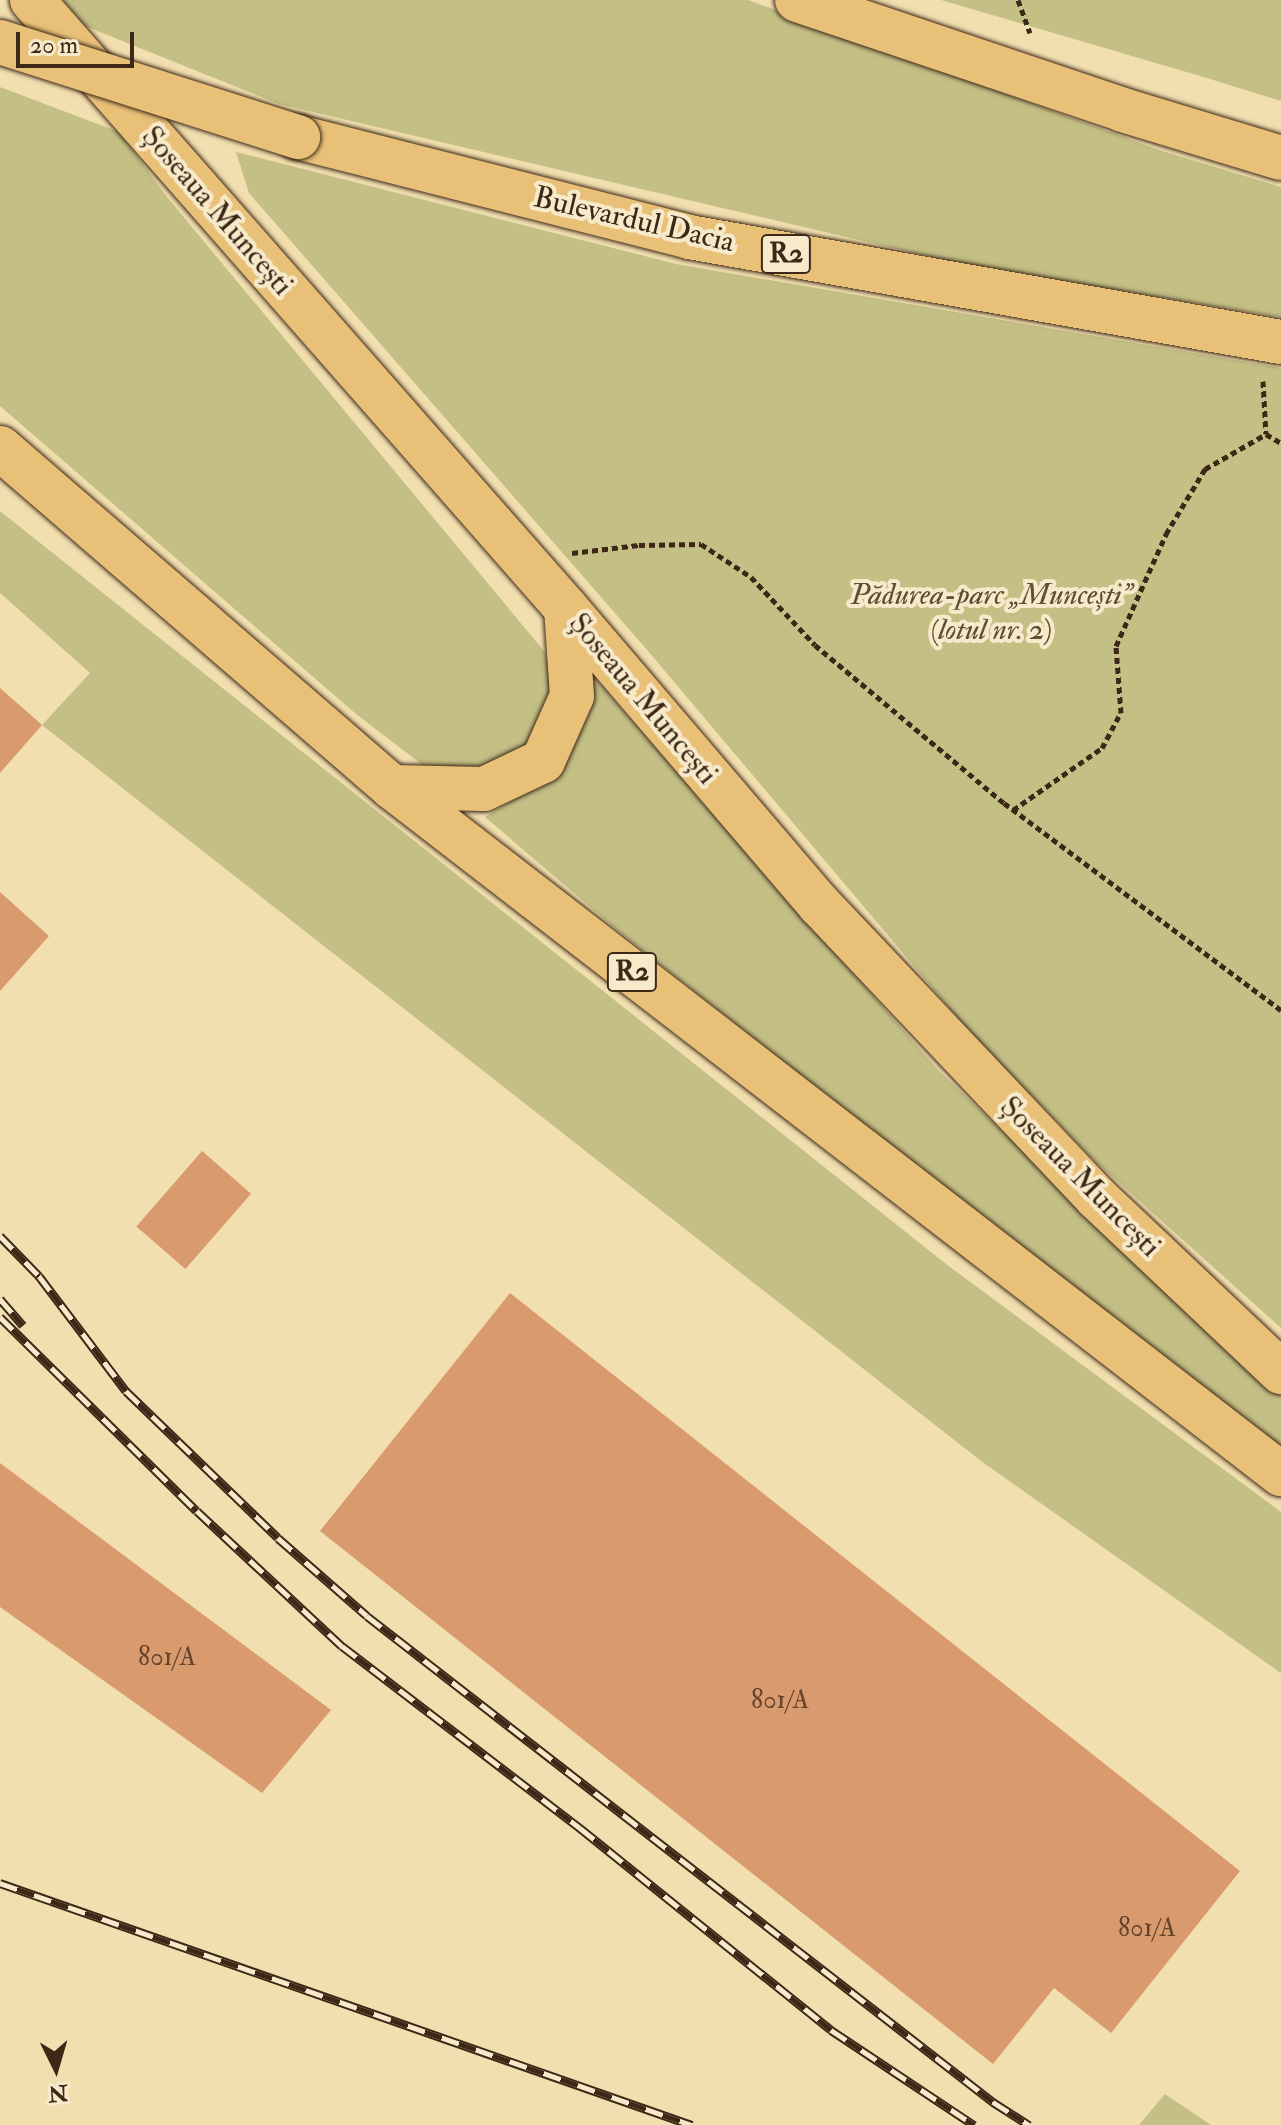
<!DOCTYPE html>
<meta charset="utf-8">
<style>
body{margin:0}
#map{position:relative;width:1281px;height:2125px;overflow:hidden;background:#f2dfaf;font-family:"IM FELL Double Pica",serif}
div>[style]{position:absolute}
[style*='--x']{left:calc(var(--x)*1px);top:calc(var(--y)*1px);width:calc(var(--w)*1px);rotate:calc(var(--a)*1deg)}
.green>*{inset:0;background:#c3bf85}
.building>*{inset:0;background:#d99a6e;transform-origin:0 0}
.path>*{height:5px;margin-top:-2.5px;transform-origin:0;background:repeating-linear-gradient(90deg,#3d2817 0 6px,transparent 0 10px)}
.roads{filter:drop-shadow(0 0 2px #3d2817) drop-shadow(0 0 2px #3d2817)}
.primary>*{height:44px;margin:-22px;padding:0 22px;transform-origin:22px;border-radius:22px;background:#e9c078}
.rail>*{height:9px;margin-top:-4.5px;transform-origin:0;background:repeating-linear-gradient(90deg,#f7eacb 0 18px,#3d2817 0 36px);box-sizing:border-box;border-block:2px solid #3d2817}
.bridges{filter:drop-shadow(0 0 2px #3d2817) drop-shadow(0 0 2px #3d2817)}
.primary-bridge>*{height:44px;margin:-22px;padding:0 22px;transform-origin:22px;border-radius:22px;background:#e9c078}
span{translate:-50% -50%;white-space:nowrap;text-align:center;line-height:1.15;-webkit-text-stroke:8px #f7eacb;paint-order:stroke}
.number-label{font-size:26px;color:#64442d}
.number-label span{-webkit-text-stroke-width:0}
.shield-label span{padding:2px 6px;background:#f7eacb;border:2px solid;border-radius:6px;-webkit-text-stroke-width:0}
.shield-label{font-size:28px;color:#3d2817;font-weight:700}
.street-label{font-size:30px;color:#3d2817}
.park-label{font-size:30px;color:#5e4e32;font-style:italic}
.north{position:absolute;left:16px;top:2029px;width:80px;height:80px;-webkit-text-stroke:6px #f7eacb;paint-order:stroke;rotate:175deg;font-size:22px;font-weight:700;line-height:32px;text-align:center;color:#3d2817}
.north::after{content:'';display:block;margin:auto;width:28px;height:36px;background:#3d2817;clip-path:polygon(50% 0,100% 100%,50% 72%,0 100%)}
.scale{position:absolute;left:16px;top:32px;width:118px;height:36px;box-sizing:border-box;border:4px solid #3d2817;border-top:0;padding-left:10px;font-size:24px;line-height:28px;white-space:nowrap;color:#3d2817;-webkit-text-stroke:6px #f7eacb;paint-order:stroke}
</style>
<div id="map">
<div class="green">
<div style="clip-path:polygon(63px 0,748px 0,1162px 151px,1281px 187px,1281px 317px,970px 266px,279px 104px,85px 26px)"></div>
<div style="clip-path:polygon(941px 0,1281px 0,1281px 101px,1207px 78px)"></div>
<div style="clip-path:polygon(0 87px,119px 132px,167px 197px,544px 651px,554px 682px,545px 729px,520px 756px,475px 778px,437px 776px,356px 714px,0 406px)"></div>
<div style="clip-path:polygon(236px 152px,676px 264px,1281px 368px,1281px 1328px,1095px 1161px,961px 1022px,648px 651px,249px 193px)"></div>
<div style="clip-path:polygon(0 511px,946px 1264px,1281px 1512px,1281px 1673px,981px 1461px,42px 725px,90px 673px,0 593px)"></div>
<div style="clip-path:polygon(590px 673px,939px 1071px,1281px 1396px,1281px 1448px,1106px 1318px,616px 929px,485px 817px,536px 786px)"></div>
<div style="clip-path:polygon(1165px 2094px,1211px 2125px,1139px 2125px)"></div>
</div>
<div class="building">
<div style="clip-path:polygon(0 688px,42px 725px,0 773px)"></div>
<div style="clip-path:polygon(0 892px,49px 936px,0 991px)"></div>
<div style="left:202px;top:1151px;width:65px;height:100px;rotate:41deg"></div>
<div style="clip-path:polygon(510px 1293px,1240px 1871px,1111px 2033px,1054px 1988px,993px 2064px,320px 1531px)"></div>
<div style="clip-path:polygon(0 1463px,331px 1710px,262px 1793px,0 1607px)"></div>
</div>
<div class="path">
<div style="--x:1018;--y:0;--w:35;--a:70"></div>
<div style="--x:1263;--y:381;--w:53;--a:86.8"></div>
<div style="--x:1266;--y:434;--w:17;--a:31"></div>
<div style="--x:572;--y:553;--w:67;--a:-6.8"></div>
<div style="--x:639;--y:545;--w:62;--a:-0.9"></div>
<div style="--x:701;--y:544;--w:60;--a:33.4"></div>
<div style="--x:751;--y:577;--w:93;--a:46.7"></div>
<div style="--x:815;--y:645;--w:246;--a:39.9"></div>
<div style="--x:1004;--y:803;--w:346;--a:36.8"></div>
<div style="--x:1013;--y:810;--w:108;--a:-34.9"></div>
<div style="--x:1102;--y:748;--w:40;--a:-62"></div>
<div style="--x:1121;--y:713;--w:67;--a:-94.3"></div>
<div style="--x:1116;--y:646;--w:123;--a:-65.9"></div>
<div style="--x:1166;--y:534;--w:76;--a:-59"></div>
<div style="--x:1205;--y:469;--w:70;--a:-29.8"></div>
</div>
<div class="roads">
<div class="primary">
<div style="--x:32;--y:0;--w:809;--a:48.71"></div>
<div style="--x:566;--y:608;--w:391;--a:49.5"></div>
<div style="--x:820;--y:905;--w:402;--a:46.6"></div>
<div style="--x:1096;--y:1197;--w:255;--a:43.4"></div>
<div style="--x:797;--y:0;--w:344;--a:18.6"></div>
<div style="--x:1123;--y:110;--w:165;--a:16.9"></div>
<div style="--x:298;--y:137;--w:404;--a:14.3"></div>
<div style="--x:689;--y:237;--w:601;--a:10.06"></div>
<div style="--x:0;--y:448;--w:518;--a:40.85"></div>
<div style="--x:392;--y:787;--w:1124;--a:37.7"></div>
<div style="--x:392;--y:787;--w:92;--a:1.2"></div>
<div style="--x:484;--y:789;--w:65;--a:-25.4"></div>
<div style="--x:543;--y:761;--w:71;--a:-66"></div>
<div style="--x:572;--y:696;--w:88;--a:-93.9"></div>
</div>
</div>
<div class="rail">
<div style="--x:0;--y:1236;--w:56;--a:45.7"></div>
<div style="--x:39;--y:1276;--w:144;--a:52.9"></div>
<div style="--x:126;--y:1391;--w:211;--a:44"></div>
<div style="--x:278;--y:1538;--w:118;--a:41.2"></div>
<div style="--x:367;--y:1616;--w:793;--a:37.82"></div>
<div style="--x:993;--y:2102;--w:43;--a:32.6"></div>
<div style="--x:0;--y:1299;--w:35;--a:49"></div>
<div style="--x:0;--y:1317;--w:276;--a:44.6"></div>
<div style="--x:197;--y:1511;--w:198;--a:43"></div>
<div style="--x:342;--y:1646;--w:300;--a:37.4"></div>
<div style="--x:580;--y:1828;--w:322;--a:38.8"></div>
<div style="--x:831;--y:2030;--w:172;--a:33.6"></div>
<div style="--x:0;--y:1883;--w:733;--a:19.28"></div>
</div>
<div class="bridges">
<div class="primary-bridge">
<div style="--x:0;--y:42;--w:313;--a:17.7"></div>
</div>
</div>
<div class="number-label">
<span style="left:167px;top:1658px">801/A</span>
<span style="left:780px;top:1701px">801/A</span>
<span style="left:1147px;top:1929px">801/A</span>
</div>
<div class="shield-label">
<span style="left:786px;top:254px">R2</span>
<span style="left:632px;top:972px">R2</span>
</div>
<div class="street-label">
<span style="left:217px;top:211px;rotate:49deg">Șoseaua Muncești</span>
<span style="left:634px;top:220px;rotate:13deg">Bulevardul Dacia</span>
<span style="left:643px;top:699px;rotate:50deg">Șoseaua Muncești</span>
<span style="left:1080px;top:1177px;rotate:45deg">Șoseaua Muncești</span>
</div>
<div class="park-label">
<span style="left:991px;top:612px">Pădurea-parc „Muncești”<br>(lotul nr. 2)</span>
</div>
<div class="north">N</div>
<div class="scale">20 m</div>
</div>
